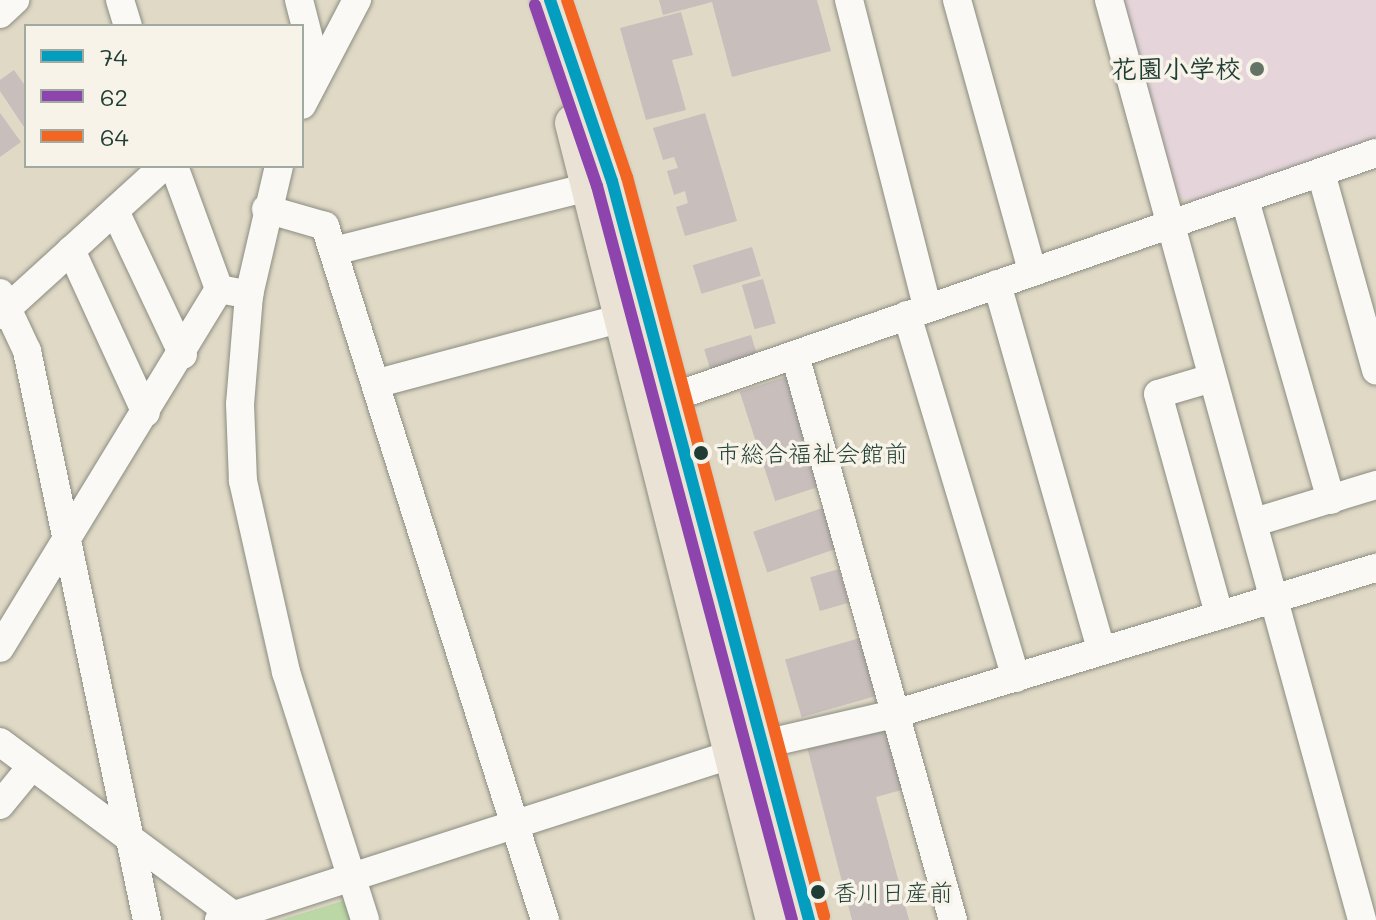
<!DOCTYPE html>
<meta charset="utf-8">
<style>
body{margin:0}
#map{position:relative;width:1376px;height:920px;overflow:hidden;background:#e0d9c6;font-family:Mali,"Klee One",sans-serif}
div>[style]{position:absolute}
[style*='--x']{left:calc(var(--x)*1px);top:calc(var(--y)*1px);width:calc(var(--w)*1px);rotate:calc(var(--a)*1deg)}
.built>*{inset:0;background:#e5d5db}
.green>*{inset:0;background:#bad7a5}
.building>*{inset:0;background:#c8bebc;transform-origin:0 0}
.roads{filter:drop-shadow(0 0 2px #8b8d81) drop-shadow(0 0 2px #8b8d81)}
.minor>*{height:28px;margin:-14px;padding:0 14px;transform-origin:14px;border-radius:14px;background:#faf9f6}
.major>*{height:36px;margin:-18px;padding:0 18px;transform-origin:18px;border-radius:18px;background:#eae2d5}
.bus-1>*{height:12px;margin:-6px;padding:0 6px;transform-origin:6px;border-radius:6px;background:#039ebf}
.bus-2>*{height:12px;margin:-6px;padding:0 6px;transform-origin:6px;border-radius:6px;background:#8e44ad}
.bus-3>*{height:12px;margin:-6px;padding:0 6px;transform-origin:6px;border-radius:6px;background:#f26522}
.dots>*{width:22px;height:22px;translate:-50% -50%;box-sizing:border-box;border:4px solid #f7f3e8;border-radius:50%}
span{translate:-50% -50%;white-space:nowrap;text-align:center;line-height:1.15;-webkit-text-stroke:7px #f7f3e8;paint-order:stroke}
.bus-label{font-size:24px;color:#1f3d34}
.left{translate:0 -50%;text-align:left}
.poi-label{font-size:26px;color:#1f3d34;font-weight:700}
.right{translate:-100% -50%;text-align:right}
.legend{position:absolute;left:24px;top:24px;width:280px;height:144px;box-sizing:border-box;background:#f7f3e8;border:2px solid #a1aaa0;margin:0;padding:10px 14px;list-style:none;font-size:24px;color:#1f3d34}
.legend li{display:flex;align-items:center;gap:16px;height:40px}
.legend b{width:40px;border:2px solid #a1aaa0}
</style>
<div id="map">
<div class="built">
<div style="clip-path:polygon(1116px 0,1376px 0,1376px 138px,1195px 201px,1180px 198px)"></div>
</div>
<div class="green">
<div style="clip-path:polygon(346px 900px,351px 920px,281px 920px)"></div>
</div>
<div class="building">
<div style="clip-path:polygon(659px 0,817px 0,831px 51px,732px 77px,712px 2px,663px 15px)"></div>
<div style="clip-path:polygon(681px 12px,693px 55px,672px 60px,686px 110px,646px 120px,620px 28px)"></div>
<div style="clip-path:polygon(14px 70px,26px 87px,26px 130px,0 91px,0 80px)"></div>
<div style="clip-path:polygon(0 113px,21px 142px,0 157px)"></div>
<div style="clip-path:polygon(705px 113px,737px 221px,685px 236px,676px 207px,688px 203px,685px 191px,674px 195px,667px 171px,678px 168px,674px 157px,663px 160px,653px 128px)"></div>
<div style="left:752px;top:247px;width:30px;height:62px;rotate:73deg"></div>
<div style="left:763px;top:279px;width:46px;height:22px;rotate:74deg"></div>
<div style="left:751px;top:335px;width:24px;height:49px;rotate:73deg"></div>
<div style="left:791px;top:375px;width:115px;height:54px;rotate:72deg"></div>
<div style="left:828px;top:506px;width:43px;height:79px;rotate:71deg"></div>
<div style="left:839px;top:569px;width:35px;height:30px;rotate:74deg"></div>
<div style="left:860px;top:638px;width:60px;height:78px;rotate:74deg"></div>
<div style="clip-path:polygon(888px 725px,905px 789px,876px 797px,909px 920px,852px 920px,807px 747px)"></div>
</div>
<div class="roads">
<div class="minor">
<div style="--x:120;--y:0;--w:27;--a:73"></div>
<div style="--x:299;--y:0;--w:72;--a:75.6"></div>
<div style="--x:849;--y:0;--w:317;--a:75.7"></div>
<div style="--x:957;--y:0;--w:281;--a:74.5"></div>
<div style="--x:1109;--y:0;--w:954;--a:74.62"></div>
<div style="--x:0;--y:14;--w:21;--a:-43"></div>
<div style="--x:302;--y:105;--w:119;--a:-62.4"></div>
<div style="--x:174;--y:166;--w:131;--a:69.9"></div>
<div style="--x:279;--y:166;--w:132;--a:103.1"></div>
<div style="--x:249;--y:295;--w:109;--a:94.7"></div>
<div style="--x:240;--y:404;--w:77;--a:87.8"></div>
<div style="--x:243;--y:481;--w:196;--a:77.3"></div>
<div style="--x:286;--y:672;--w:260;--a:72.3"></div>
<div style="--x:1321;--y:173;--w:205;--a:74.4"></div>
<div style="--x:1245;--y:200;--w:312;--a:74"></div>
<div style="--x:266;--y:209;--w:61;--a:16.1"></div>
<div style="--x:325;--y:226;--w:728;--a:72.41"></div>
<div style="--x:115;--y:211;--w:159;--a:64.7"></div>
<div style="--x:71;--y:250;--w:179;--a:65.3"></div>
<div style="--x:334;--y:251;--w:259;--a:-14.1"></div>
<div style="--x:997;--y:284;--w:380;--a:74.1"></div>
<div style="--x:0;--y:293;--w:64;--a:65"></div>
<div style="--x:27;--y:351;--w:582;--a:78.09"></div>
<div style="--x:0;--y:315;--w:222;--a:-42.3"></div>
<div style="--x:907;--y:315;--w:379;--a:73.3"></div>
<div style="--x:795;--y:355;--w:587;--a:74.38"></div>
<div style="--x:1212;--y:378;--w:56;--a:163.5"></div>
<div style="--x:1158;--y:394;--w:228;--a:74.5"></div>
<div style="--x:378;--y:383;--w:249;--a:-14.9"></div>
<div style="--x:670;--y:398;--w:747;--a:-19.14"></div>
<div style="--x:1255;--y:522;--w:127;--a:-17"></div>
<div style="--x:0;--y:648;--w:421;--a:-58.6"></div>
<div style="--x:219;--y:289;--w:31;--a:11"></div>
<div style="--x:0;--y:742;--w:299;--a:36.6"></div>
<div style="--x:0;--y:805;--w:49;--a:-50.8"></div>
<div style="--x:219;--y:920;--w:573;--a:-17.9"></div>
<div style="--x:764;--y:744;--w:138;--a:-13"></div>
<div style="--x:898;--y:713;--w:500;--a:-16.9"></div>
</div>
<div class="major">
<div style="--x:550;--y:0;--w:191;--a:71.1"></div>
<div style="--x:612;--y:181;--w:765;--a:75.07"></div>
<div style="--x:573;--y:123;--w:822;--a:75.85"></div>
</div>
</div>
<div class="bus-1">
<div style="--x:550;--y:0;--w:191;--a:71.1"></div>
<div style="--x:612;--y:181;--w:765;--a:75.07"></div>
</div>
<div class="bus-2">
<div style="--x:535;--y:5;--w:191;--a:71.1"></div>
<div style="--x:597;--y:186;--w:759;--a:75.12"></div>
</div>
<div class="bus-3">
<div style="--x:567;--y:0;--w:187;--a:71.3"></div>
<div style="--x:627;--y:177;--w:765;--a:75.07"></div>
</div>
<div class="dots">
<div style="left:1257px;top:69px;background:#637467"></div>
<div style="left:701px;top:453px;background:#1f3d34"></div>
<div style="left:818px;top:892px;background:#1f3d34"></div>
</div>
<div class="bus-label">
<span class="left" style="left:716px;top:453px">市総合福祉会館前</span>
<span class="left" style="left:833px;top:892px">香川日産前</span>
</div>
<div class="poi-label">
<span class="right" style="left:1241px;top:69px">花園小学校</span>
</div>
<ul class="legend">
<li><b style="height:10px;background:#039ebf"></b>74</li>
<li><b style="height:10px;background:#8e44ad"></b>62</li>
<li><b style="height:10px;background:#f26522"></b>64</li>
</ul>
</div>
